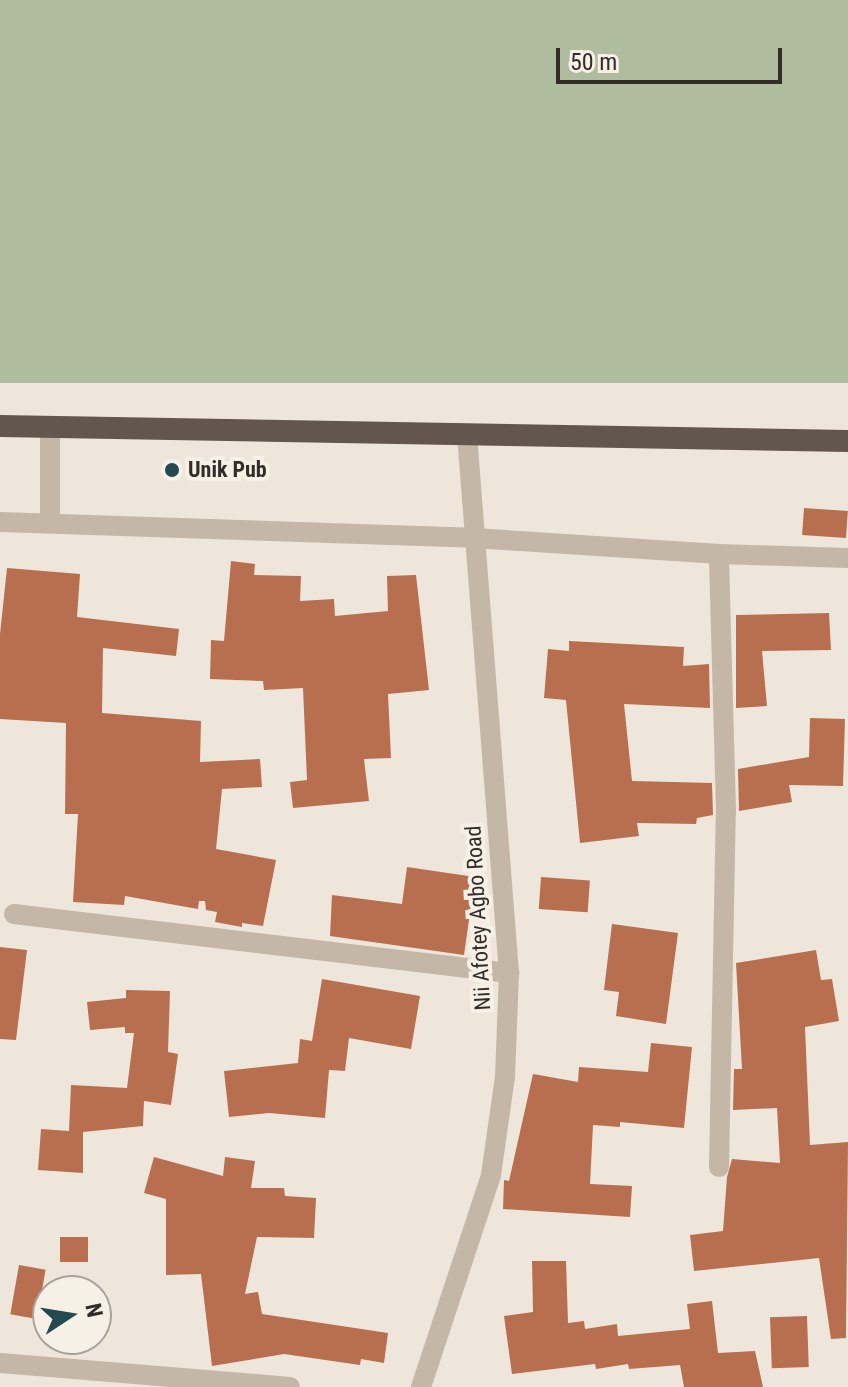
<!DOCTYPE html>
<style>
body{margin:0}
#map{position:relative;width:848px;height:1387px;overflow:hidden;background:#eee6db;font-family:"Roboto Condensed",sans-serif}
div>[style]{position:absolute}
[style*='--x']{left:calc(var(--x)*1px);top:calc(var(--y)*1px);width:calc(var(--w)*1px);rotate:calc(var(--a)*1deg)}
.green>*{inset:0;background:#afbc9d;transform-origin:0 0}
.building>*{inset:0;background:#b86f50;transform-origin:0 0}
.minor>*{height:20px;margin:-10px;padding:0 10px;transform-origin:10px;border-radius:10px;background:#c5b7a8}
.trunk>*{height:22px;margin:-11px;padding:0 11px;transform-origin:11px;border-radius:11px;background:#63564d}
.dots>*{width:22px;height:22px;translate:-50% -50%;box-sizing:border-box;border:4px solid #f7f0e7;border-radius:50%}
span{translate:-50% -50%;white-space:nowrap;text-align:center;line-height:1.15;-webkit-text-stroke:8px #f7f0e7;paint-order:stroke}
.poi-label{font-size:22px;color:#332c28;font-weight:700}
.left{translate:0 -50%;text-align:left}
.street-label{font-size:22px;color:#332c28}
.north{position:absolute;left:32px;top:1275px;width:80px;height:80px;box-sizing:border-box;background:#f7f0e7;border:2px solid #a9a29b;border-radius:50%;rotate:78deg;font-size:22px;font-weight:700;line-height:32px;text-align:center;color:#332c28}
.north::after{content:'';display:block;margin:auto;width:28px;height:36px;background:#224a4f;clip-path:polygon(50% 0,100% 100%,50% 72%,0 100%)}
.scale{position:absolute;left:556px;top:48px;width:226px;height:36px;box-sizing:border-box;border:4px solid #332c28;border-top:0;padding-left:10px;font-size:24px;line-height:28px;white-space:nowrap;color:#332c28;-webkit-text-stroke:6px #f7f0e7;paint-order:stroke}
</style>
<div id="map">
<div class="green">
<div style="left:0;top:0;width:848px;height:383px"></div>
</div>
<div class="building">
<div style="left:804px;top:508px;width:44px;height:27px;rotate:4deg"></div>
<div style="clip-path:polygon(231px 561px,255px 564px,254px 575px,301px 576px,300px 601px,334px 599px,335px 616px,388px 611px,387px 576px,416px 575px,429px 690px,388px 694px,391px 758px,364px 759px,369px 801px,293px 808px,290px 782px,307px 780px,303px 688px,264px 690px,263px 681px,210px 679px,211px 640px,224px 641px)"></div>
<div style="clip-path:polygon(7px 568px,80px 574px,77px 617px,179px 629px,176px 656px,103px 648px,102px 713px,201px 721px,200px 762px,260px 759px,262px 787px,222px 789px,216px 849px,276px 860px,263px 926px,242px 923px,242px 927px,215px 922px,217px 912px,206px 910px,205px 901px,199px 901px,198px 909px,125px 896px,124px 905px,73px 902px,78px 814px,65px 814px,66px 723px,0 719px,0 634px)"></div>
<div style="clip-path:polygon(829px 613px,831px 650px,762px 651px,767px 706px,736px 708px,736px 615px)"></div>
<div style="clip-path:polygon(569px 641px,684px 647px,683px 666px,709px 664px,710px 708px,624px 704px,632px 781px,712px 783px,713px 815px,697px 818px,696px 824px,637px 823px,639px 836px,580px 843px,566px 700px,544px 698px,548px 649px,569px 651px)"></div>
<div style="clip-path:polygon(810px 718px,845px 719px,843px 786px,789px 785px,792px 802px,739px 811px,738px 769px,809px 757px)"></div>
<div style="clip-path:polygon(407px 867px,475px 877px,464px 955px,330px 936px,332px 895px,402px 904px)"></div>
<div style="left:541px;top:877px;width:49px;height:32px;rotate:4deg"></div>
<div style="clip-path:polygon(612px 924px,678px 933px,666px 1024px,616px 1016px,619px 992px,604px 990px)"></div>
<div style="clip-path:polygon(0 947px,27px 950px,16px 1040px,0 1039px)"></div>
<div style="clip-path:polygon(816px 950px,821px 980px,832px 979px,839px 1021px,805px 1027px,810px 1145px,848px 1142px,846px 1338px,831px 1339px,819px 1258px,694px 1271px,690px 1235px,723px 1231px,727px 1177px,732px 1159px,780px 1163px,777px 1108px,733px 1110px,734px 1069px,742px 1069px,736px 963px)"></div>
<div style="clip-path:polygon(322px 979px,420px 996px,411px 1049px,349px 1038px,345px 1071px,329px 1070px,325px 1118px,269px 1113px,229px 1117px,224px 1071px,298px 1063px,300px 1039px,312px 1041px)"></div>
<div style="clip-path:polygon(126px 990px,170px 991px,168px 1052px,178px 1054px,171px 1105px,144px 1101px,143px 1126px,83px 1132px,83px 1173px,38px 1170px,41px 1129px,69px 1131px,71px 1085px,127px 1088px,134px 1033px,125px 1033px,125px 1027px,90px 1030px,87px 1002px,126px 998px)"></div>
<div style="clip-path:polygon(651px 1043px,692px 1047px,684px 1128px,620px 1122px,620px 1127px,593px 1125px,590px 1184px,632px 1186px,630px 1217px,503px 1209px,504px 1180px,509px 1181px,533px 1074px,578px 1082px,579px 1067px,648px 1072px)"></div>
<div style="clip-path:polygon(154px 1157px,223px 1176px,225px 1157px,255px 1161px,251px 1188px,284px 1188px,285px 1196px,316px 1198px,314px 1238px,257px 1237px,245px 1294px,258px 1292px,262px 1314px,388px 1333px,384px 1363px,361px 1359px,360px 1365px,284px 1354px,212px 1366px,201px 1274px,166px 1275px,166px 1199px,144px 1193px)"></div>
<div style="left:60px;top:1237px;width:28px;height:25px"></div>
<div style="clip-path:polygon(532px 1261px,566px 1261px,568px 1323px,584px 1321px,585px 1329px,617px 1324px,618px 1336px,690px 1329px,687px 1304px,712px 1301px,718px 1353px,755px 1351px,763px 1387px,684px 1387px,680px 1365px,629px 1369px,628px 1364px,596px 1369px,595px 1364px,512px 1374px,504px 1316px,533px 1312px)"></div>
<div style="left:19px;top:1265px;width:27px;height:50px;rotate:10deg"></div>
<div style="left:807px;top:1316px;width:51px;height:37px;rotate:88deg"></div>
</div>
<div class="minor">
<div style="--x:50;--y:427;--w:96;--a:90"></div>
<div style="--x:0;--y:522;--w:473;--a:1.9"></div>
<div style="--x:473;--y:538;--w:247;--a:3.7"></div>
<div style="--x:719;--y:554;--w:129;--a:1.8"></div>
<div style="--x:14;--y:914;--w:499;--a:6.8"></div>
<div style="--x:719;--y:1167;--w:357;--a:-88.9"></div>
<div style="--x:726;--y:810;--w:256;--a:-91.6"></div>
<div style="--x:0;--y:1363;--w:291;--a:4.7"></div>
<div style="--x:421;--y:1387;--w:223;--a:-71.7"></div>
<div style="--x:491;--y:1175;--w:99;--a:-81.9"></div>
<div style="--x:505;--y:1077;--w:104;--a:-87.8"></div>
<div style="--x:509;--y:973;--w:540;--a:-94.46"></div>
</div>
<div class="trunk">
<div style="--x:0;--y:426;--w:848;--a:1.01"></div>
</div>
<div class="dots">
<div style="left:172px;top:470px;background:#224a4f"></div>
</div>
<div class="poi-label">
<span class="left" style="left:188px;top:470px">Unik Pub</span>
</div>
<div class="street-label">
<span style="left:478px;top:918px;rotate:-93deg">Nii Afotey Agbo Road</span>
</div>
<div class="north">N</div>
<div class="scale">50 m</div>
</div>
